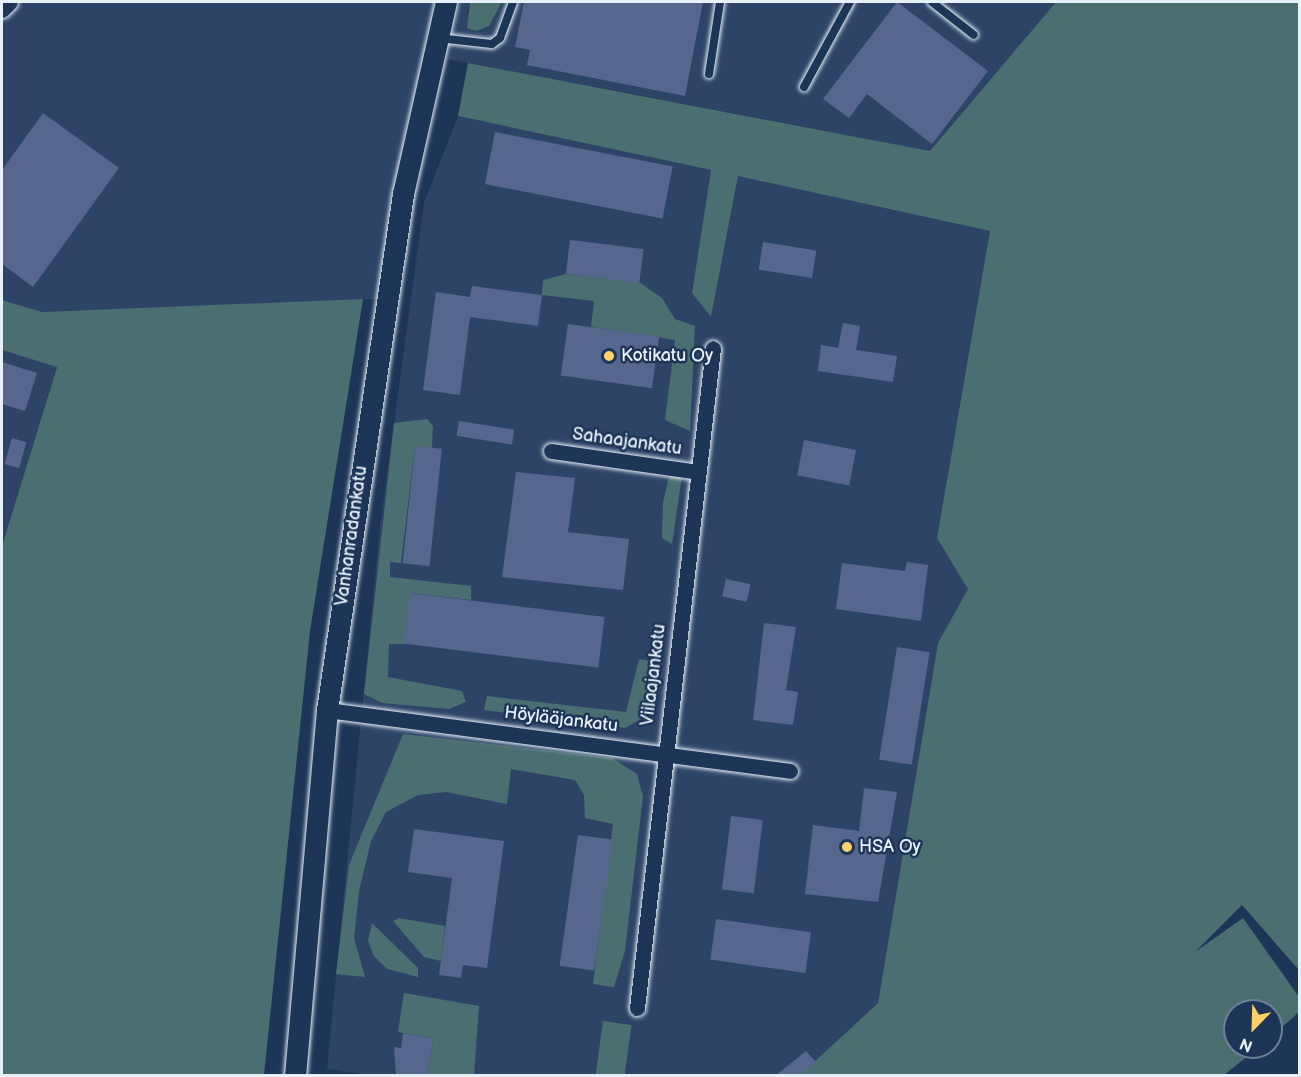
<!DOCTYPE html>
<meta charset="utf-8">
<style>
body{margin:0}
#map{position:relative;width:1301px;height:1077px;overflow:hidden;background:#1d3557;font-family:"Balsamiq Sans",sans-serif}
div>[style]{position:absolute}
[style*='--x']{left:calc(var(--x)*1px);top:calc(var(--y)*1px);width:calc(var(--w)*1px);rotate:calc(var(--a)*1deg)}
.built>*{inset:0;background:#2e4467}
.green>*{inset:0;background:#4b6f71;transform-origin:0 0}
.building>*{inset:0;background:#57668d;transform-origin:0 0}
.roads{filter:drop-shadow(0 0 2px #e8f1f8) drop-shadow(0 0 2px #e8f1f8)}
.lane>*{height:8px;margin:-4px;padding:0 4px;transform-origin:4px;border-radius:4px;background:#1d3557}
.street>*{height:15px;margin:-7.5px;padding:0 7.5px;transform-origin:7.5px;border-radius:7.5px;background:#1d3557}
.secondary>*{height:21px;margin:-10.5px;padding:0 10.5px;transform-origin:10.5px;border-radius:10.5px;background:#1d3557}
.dots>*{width:16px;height:16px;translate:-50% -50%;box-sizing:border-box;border:3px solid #1d3557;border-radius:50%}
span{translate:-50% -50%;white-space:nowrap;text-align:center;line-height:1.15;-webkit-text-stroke:5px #1d3557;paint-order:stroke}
.poi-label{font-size:18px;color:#e8f1f8}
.left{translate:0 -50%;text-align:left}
.street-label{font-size:18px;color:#e8f1f8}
.frame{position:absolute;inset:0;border:3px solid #e8f1f8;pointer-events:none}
.north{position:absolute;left:1223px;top:999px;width:60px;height:60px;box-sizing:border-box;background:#1d3557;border:2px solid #6e8097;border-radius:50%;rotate:203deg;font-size:16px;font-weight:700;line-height:24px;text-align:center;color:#e8f1f8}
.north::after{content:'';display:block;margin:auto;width:21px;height:27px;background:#ffd166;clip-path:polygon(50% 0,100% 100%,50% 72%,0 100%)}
</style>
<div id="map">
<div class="built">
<div style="clip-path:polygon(2px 2px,436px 2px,379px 299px,42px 312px,2px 300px)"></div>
<div style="clip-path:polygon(460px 2px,470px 2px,467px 13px,500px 8px,502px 2px,1056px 2px,930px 151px,448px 59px)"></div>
<div style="clip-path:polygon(458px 116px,711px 170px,692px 292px,711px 317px,738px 176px,990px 231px,937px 538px,969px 589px,938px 643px,878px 1003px,800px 1075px,625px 1075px,632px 1025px,603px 1021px,595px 1075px,376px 1076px,327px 1069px,380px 526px,424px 203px)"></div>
<div style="clip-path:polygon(2px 350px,57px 366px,2px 546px)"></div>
</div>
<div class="green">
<div style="clip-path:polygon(470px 2px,502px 2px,489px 26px,476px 31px,467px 28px)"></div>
<div style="clip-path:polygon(1056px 2px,1299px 2px,1299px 970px,1242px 905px,1195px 952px,1243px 918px,1299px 997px,1299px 1012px,1271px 1037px,1271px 1011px,1235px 1011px,1235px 1047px,1259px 1047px,1224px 1075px,800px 1075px,878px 1003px,938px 643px,968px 589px,937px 538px,990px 231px,738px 176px,711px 317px,692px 293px,711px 170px,458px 116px,468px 63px,930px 151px)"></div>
<div style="clip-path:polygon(566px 274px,639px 282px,662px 298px,675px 319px,695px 326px,690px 431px,665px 420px,675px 340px,591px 327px,594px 301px,542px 295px,543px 280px)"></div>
<div style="clip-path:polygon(363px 299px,310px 631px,264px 1075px,2px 1075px,2px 546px,57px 367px,2px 350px,2px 300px,42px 312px)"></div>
<div style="clip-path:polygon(427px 419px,433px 426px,432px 448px,415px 446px,401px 563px,390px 562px,390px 577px,471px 586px,471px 600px,411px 593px,404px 644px,389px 644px,388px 677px,462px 691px,466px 702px,449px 709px,382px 703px,364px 694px,394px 423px)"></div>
<div style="clip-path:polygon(682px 476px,672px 544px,662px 538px,663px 503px,669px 477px)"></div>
<div style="clip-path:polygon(639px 659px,662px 663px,656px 694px,643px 718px,625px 728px,484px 710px,487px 696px,626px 712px)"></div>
<div style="clip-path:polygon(403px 734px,612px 758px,637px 774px,643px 796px,625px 951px,614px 987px,593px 984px,613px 824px,585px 818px,584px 795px,575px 780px,511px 769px,507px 804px,446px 792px,418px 795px,386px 812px,371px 841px,359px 891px,354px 938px,365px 977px,336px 974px,349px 865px)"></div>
<div style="clip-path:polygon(399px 918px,445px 926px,441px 961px,424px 957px,393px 921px)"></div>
<div style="clip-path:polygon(372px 923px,418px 968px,418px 977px,387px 969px,374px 956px,368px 941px)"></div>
<div style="clip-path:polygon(404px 993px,479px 1006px,474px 1075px,427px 1075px,433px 1038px,398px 1032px)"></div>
<div style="left:603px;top:1021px;width:29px;height:55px;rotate:8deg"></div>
</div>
<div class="building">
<div style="clip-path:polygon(524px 2px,703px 2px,685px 96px,527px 65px,530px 50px,515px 47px)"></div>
<div style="clip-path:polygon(897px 2px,988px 71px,932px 144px,867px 94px,849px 118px,823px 99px)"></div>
<div style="clip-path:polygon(43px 113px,119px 168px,33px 287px,2px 264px,2px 170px)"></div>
<div style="left:495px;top:132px;width:181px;height:53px;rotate:11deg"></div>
<div style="left:570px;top:240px;width:74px;height:34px;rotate:7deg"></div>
<div style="left:763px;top:242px;width:54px;height:28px;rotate:9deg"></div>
<div style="clip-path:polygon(472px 286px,542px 295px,538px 326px,470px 317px,460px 395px,423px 390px,436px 292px,470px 297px)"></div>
<div style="clip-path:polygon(843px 323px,860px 326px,856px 350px,897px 356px,893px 382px,818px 371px,821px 345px,838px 348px)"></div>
<div style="left:568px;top:324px;width:92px;height:52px;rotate:8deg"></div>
<div style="clip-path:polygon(2px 362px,37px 373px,25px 411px,2px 404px)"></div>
<div style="left:459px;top:421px;width:56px;height:15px;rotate:9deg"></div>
<div style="left:12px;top:438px;width:15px;height:27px;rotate:16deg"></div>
<div style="left:804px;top:440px;width:53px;height:36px;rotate:11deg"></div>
<div style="left:415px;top:446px;width:27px;height:118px;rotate:6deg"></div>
<div style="clip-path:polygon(516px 472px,575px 478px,568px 532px,629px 539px,623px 590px,502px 577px)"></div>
<div style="clip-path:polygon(907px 562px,928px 565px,921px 621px,836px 609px,842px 563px,905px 571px)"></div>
<div style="left:726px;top:579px;width:25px;height:18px;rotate:12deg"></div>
<div style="left:410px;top:593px;width:196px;height:51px;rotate:7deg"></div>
<div style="clip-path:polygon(764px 623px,796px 627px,786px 690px,798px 692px,793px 725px,753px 720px)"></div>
<div style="left:897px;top:647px;width:33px;height:114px;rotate:9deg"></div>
<div style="clip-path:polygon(864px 788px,897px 792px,878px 902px,805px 894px,813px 825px,859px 831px)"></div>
<div style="left:731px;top:816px;width:32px;height:74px;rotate:7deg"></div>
<div style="clip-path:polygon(414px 829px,504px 841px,487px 968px,463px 965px,461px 978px,439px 975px,452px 878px,408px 872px)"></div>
<div style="left:578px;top:835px;width:35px;height:132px;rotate:8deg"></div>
<div style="left:716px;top:919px;width:96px;height:41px;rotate:8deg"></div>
<div style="clip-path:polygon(403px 1033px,433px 1038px,427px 1076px,396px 1076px,394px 1047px,401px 1048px)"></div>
<div style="clip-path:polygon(806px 1051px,816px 1062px,799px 1076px,775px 1076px)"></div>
</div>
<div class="roads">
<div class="lane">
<div style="--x:932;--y:2;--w:53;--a:38.2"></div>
<div style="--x:438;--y:38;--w:54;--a:6.3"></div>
<div style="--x:492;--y:44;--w:10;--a:-37"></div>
<div style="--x:500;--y:38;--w:38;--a:-70"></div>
<div style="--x:709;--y:74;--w:73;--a:-81.3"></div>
<div style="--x:804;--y:87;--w:97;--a:-61.6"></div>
</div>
<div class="street">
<div style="--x:2;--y:10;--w:11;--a:-45"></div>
<div style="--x:551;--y:451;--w:148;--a:8.1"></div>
<div style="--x:327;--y:710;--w:467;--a:7.5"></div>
<div style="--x:637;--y:1008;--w:664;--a:-83.43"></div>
</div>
<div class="secondary">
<div style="--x:295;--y:1076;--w:367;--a:-85"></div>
<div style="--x:327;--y:710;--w:522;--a:-81.62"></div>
<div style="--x:403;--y:194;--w:197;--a:-77.4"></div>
</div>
</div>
<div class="dots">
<div style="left:609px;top:356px;background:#ffd166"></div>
<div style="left:847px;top:847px;background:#ffd166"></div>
</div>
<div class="poi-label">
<span class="left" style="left:621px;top:356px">Kotikatu Oy</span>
<span class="left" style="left:859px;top:847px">HSA Oy</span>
</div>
<div class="street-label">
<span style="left:627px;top:442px;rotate:8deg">Sahaajankatu</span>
<span style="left:352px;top:536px;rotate:-82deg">Vanhanradankatu</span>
<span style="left:654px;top:675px;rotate:-83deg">Viilaajankatu</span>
<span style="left:561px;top:720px;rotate:7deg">Höylääjankatu</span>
</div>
<div class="frame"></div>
<div class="north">N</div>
</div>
